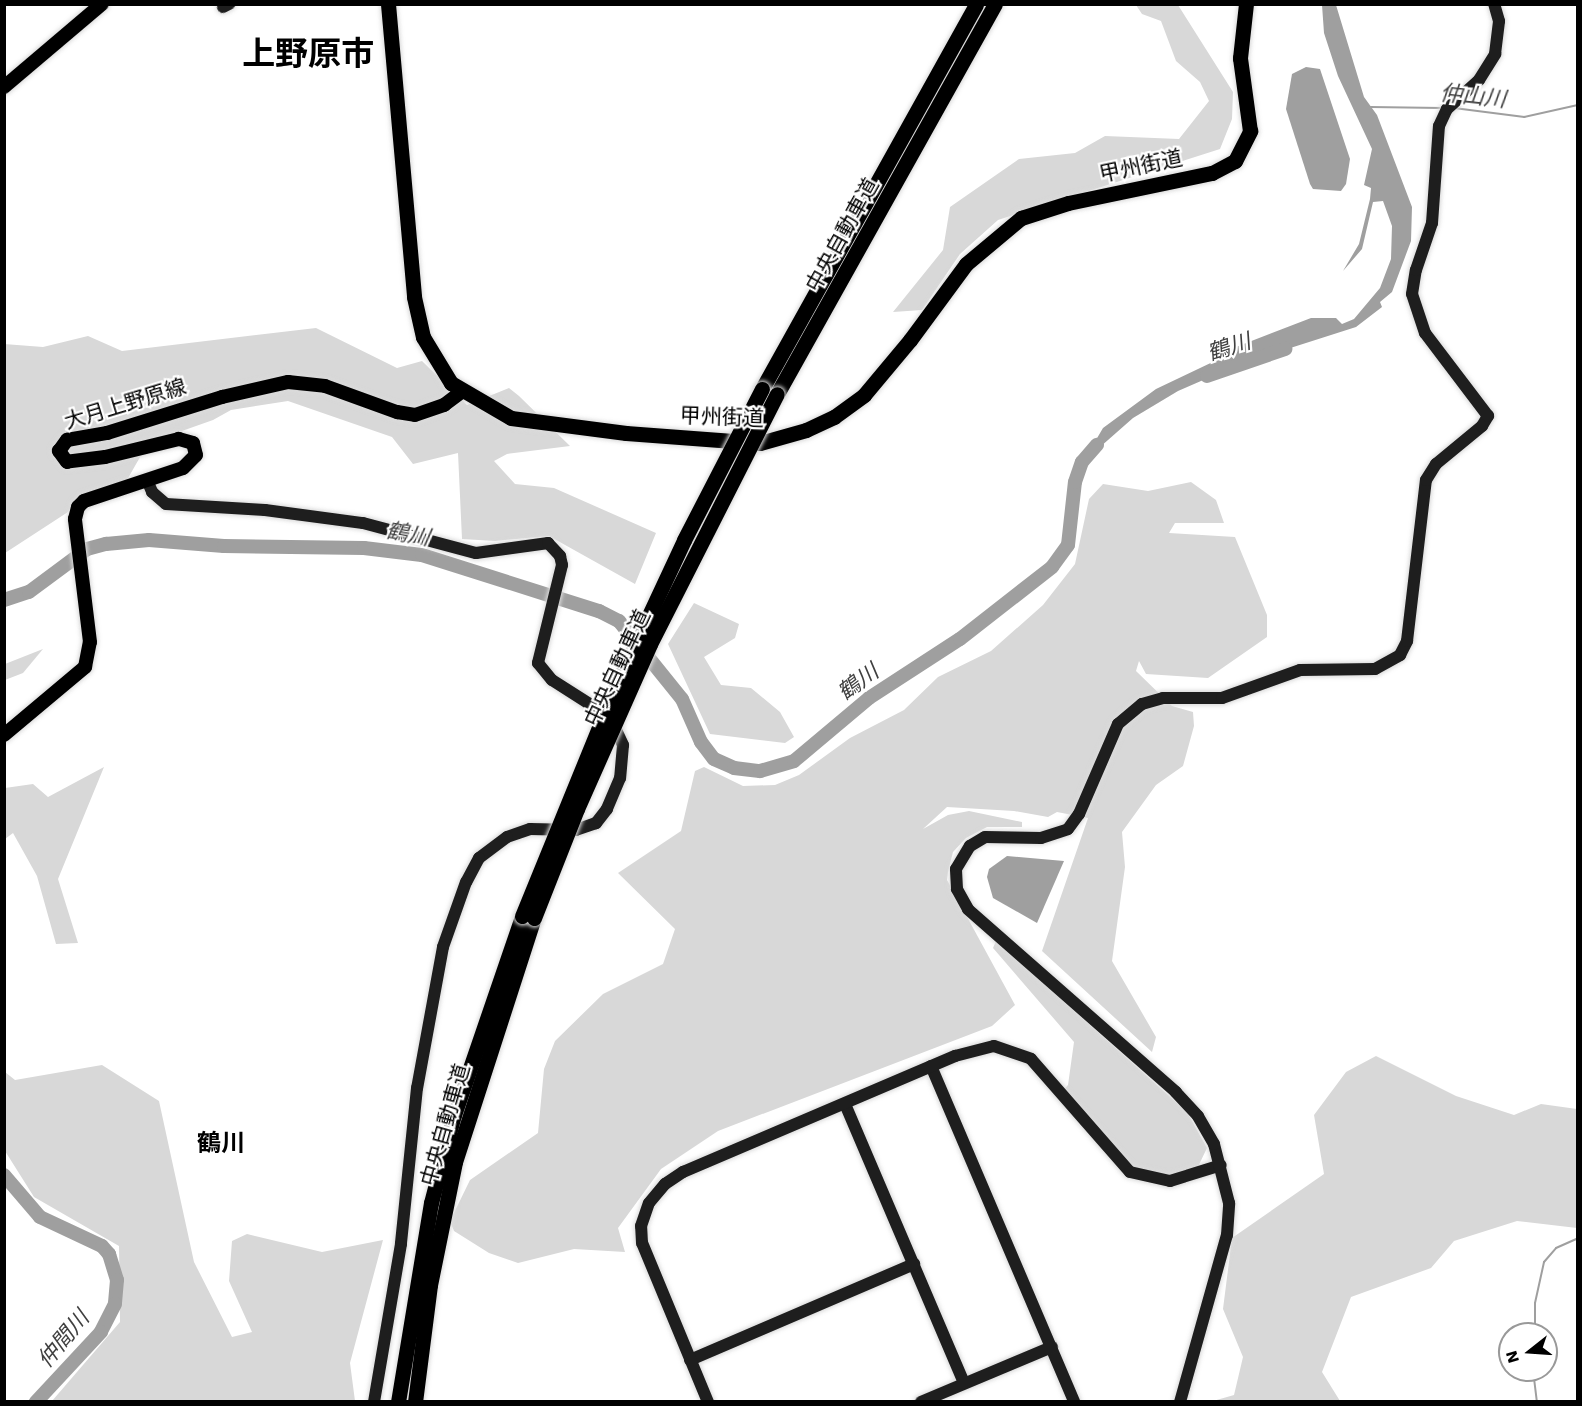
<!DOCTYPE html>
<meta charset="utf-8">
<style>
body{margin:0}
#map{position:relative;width:1582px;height:1406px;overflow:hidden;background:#fff;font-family:"Work Sans","Noto Sans JP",sans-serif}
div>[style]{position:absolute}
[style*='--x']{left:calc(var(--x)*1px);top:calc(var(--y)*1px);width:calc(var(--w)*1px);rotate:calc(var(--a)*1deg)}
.green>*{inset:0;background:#d8d8d8}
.water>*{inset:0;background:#9f9f9f}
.stream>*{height:2px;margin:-1px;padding:0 1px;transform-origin:1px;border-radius:1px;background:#9f9f9f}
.river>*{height:14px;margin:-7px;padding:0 7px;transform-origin:7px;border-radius:7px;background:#9f9f9f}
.roads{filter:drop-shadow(0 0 2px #dbdbdb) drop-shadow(0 0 2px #dbdbdb)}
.secondary>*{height:12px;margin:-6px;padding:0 6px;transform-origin:6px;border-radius:6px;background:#1e1e1e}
.primary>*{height:14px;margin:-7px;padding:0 7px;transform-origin:7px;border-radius:7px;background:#000}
.highway>*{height:15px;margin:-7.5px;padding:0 7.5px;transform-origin:7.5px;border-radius:7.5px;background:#000}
.bridges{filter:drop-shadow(0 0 2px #dbdbdb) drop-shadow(0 0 2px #dbdbdb)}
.highway-bridge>*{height:15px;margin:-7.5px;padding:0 7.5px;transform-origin:7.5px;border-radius:7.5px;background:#000}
span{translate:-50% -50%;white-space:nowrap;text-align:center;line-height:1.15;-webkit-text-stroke:4.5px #fff;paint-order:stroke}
.street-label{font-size:21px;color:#000}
.water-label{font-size:22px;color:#404040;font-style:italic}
.quarter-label{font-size:24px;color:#000;font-weight:700}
.town-label{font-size:33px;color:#000;font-weight:700}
.frame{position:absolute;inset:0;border:6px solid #000;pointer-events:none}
.north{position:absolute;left:1498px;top:1322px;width:60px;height:60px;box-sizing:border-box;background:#fff;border:2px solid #999;border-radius:50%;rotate:253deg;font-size:16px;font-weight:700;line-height:24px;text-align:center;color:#000}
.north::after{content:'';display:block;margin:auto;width:21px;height:27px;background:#000;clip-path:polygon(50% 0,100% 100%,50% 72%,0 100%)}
</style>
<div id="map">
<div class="green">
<div style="clip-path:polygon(1136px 5px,1178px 5px,1233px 92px,1232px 119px,1220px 149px,998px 220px,960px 254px,922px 310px,893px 312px,943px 250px,950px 207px,1019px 159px,1075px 153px,1105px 136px,1179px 139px,1209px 101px,1200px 82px,1176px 61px,1161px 21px,1142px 14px)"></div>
<div style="clip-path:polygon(316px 328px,397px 368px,422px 361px,467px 405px,509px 388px,519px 396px,570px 446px,507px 454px,494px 461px,515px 484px,554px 488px,656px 533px,635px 584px,549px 536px,495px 541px,462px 539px,458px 453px,413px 464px,392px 437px,288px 401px,231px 410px,213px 420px,148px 443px,127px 480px,74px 502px,68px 512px,5px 553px,4px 344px,43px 347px,88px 336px,122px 351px)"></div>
<div style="clip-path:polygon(1191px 482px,1216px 500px,1224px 523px,1175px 523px,1169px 533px,1235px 537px,1267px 615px,1267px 637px,1208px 678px,1146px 674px,1139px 661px,1136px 671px,1172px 706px,1193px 712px,1194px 726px,1183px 766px,1156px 785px,1122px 832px,1125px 867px,1112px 961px,1156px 1037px,1152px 1052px,1042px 951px,1088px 818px,1057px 812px,1048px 817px,1014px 811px,947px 807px,923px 829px,948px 815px,969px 811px,1022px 822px,1022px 827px,987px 827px,966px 838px,953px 852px,948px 872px,947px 880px,1015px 1005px,992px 1026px,718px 1131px,661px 1169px,618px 1228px,625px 1252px,574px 1249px,518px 1263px,489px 1253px,454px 1231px,450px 1221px,470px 1180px,538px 1133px,544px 1069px,555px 1041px,603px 994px,663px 964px,675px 929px,618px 873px,681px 831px,695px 771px,704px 767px,743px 786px,775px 785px,799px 775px,850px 738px,904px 710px,938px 677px,991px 651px,1043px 605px,1075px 564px,1089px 499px,1103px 484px,1148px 491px)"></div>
<div style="clip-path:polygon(694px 603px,739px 624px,735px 638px,704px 657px,721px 685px,751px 688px,780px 712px,794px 737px,785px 743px,710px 734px,668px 644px)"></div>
<div style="clip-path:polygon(43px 649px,23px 673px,5px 680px,5px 664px)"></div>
<div style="clip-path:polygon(104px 767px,58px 879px,78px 943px,56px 944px,37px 876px,13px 833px,5px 839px,5px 788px,33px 784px,48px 797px)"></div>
<div style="clip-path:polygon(996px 941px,1187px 1112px,1207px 1148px,1194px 1175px,1144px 1178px,1061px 1093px,1068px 1085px,1074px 1042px,993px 948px)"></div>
<div style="clip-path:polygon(1376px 1056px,1456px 1096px,1514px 1115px,1541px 1104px,1577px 1109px,1577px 1228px,1517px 1221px,1454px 1241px,1431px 1268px,1351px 1297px,1322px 1372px,1340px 1401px,1213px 1401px,1234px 1395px,1243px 1357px,1223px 1309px,1232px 1238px,1324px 1174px,1314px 1115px,1346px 1072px)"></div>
<div style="clip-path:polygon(102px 1065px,159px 1101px,194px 1262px,232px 1337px,252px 1332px,229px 1281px,232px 1241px,247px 1234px,322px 1252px,383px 1240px,350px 1363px,355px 1401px,52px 1401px,120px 1322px,119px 1246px,34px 1197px,5px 1151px,5px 1072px,15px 1080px)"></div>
</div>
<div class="water">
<div style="clip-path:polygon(1322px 5px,1336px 5px,1364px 97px,1377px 115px,1412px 207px,1411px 241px,1392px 292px,1380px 302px,1382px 307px,1356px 327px,1240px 364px,1178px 391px,1133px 418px,1083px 462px,1103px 428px,1156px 389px,1219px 359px,1223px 352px,1311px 318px,1336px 318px,1342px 324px,1354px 319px,1380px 288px,1391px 259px,1392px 226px,1383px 201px,1373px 202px,1362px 249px,1343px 271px,1359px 244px,1370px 199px,1371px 188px,1364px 185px,1372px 149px,1338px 76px,1324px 33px)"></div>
<div style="clip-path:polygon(1306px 67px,1320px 69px,1350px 159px,1346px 184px,1341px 191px,1313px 189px,1310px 184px,1286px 109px,1292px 74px)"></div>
<div style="clip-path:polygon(1007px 856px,1064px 861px,1037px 923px,993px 898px,987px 877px,989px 869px)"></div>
</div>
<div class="stream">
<div style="--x:1370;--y:107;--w:72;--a:0.8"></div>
<div style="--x:1454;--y:108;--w:71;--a:7.3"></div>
<div style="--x:1524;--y:117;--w:55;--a:-12.5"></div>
<div style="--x:1535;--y:1334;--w:31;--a:-90"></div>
<div style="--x:1535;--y:1303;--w:42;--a:-77.6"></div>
<div style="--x:1544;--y:1262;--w:18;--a:-49"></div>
<div style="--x:1556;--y:1248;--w:24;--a:-24"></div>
<div style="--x:1533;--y:1370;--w:32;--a:83"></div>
</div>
<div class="river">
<div style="--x:1207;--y:376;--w:83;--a:-19.1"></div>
<div style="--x:4;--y:600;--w:26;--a:-18"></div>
<div style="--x:29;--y:592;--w:72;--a:-36.6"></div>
<div style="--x:87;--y:549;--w:20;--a:-15"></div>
<div style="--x:106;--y:544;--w:43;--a:-5.3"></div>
<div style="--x:149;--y:540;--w:75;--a:4.6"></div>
<div style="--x:224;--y:546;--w:140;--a:0.8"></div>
<div style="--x:364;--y:548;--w:58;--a:6.9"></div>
<div style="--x:422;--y:555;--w:186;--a:17.6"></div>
<div style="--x:599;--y:611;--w:22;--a:27"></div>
<div style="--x:619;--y:621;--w:100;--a:51.1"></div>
<div style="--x:682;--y:699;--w:47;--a:66.2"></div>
<div style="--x:701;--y:742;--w:21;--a:53"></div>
<div style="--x:714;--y:759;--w:22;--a:24"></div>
<div style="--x:734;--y:768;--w:26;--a:7"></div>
<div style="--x:760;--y:771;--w:35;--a:-16"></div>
<div style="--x:794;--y:761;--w:98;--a:-40"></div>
<div style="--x:869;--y:698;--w:108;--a:-33"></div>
<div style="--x:960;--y:639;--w:117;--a:-38"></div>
<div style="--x:1052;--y:567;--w:27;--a:-54"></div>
<div style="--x:1068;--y:545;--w:63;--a:-83.7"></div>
<div style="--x:1075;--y:482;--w:21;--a:-71"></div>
<div style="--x:1082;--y:462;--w:23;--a:-49"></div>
<div style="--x:4;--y:1175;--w:55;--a:49.4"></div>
<div style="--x:40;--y:1217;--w:68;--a:25.1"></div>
<div style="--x:102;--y:1246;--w:11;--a:49"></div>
<div style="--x:109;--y:1254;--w:27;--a:73"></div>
<div style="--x:117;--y:1280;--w:24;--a:95"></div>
<div style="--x:115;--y:1304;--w:31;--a:117"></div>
<div style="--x:101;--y:1332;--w:96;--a:132.9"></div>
</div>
<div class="roads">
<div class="secondary">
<div style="--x:223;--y:7;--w:7;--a:-27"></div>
<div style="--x:147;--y:480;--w:13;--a:67"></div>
<div style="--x:152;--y:492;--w:18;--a:41"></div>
<div style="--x:166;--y:504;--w:99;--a:3.5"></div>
<div style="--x:265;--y:510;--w:99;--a:7.6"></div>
<div style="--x:363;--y:523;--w:117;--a:14.9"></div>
<div style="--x:476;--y:553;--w:73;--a:-7.9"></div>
<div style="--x:548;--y:543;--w:18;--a:47"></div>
<div style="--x:560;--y:556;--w:9;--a:77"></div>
<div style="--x:562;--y:565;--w:101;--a:103.8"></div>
<div style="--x:538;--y:663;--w:22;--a:51"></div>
<div style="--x:552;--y:680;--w:69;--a:32.5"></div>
<div style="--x:610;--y:717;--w:31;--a:65"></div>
<div style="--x:623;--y:745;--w:33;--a:95"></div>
<div style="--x:620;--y:778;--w:34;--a:113"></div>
<div style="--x:607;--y:809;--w:18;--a:128"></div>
<div style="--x:596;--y:823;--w:21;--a:161"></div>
<div style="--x:576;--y:830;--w:46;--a:-178.8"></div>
<div style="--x:530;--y:829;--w:24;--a:161"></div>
<div style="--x:507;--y:837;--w:35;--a:143"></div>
<div style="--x:479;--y:858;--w:27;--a:118"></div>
<div style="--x:466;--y:882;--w:69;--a:109.5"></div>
<div style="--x:443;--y:947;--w:143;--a:100.4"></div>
<div style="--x:417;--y:1088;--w:157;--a:95.9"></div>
<div style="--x:401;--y:1244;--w:160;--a:99.7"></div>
<div style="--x:931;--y:1066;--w:365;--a:66.9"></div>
<div style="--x:845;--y:1104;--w:303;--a:66.9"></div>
<div style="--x:690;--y:1360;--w:244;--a:-23.2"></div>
<div style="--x:708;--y:1402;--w:172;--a:-112.5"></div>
<div style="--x:642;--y:1243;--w:17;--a:-93"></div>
<div style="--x:641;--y:1226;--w:24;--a:-71"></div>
<div style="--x:649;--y:1203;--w:25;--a:-50"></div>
<div style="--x:665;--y:1184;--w:22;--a:-34"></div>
<div style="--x:683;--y:1172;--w:296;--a:-23.1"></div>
<div style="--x:955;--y:1056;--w:40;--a:-14.4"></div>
<div style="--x:994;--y:1046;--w:39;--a:19"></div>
<div style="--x:1031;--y:1059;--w:150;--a:48.8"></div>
<div style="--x:1130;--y:1172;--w:41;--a:12.7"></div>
<div style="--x:1170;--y:1181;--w:53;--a:-17.4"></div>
<div style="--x:921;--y:1402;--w:142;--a:-22.8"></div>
<div style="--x:1180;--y:1402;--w:173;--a:-74.3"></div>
<div style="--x:1227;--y:1235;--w:32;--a:-86"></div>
<div style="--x:1229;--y:1203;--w:61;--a:-104.3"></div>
<div style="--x:1214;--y:1144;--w:32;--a:-120"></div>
<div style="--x:1198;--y:1116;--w:33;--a:-133"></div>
<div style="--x:1176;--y:1092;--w:277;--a:-138.7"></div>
<div style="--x:968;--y:909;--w:23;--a:-119"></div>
<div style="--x:957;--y:889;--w:20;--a:-93"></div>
<div style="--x:956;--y:869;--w:27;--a:-59"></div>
<div style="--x:970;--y:846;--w:17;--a:-31"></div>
<div style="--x:985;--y:837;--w:56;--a:1"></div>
<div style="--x:1041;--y:838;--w:28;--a:-18"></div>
<div style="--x:1068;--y:829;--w:19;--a:-54"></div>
<div style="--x:1079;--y:814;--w:98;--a:-66.6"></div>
<div style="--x:1118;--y:724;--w:31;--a:-40"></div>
<div style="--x:1142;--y:704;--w:22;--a:-16"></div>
<div style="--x:1163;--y:698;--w:59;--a:0"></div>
<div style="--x:1222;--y:698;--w:83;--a:-19.7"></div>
<div style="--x:1300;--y:670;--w:75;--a:-0.8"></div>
<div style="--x:1375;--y:669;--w:29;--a:-29"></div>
<div style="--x:1400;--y:655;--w:16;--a:-63"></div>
<div style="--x:1407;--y:641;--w:162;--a:-83.3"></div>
<div style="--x:1426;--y:480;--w:19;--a:-58"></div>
<div style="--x:1436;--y:464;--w:60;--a:-39.6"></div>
<div style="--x:1482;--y:426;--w:12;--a:-59"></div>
<div style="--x:1488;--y:416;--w:104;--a:-127.2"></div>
<div style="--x:1425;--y:333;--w:41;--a:-108.4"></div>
<div style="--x:1412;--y:294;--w:24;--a:-81"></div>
<div style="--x:1416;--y:270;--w:50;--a:-71.2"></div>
<div style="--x:1432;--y:223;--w:97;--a:-85.9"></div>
<div style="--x:1439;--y:126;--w:19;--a:-65"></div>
<div style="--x:1447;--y:109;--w:43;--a:-42.2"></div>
<div style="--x:1479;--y:80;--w:31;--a:-58"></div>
<div style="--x:1495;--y:54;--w:33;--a:-83"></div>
<div style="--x:1499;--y:21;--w:18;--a:-106"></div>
</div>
<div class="primary">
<div style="--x:4;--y:87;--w:128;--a:-40.3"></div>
<div style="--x:4;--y:735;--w:106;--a:-40"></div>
<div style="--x:85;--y:667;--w:25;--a:-79"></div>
<div style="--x:90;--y:642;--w:124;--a:-97"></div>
<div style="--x:75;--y:519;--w:12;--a:-76"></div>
<div style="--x:78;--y:507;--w:8;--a:-45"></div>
<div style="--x:84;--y:501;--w:104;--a:-18.4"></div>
<div style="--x:183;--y:468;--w:18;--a:-45"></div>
<div style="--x:196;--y:455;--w:12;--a:-104"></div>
<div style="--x:193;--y:443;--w:15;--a:-164"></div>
<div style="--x:179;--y:439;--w:76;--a:166.3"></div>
<div style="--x:105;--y:457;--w:38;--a:173"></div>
<div style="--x:67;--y:462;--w:14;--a:-126"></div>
<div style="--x:59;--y:451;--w:14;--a:-54"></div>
<div style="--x:67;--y:440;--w:41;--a:-9.9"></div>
<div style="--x:107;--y:433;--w:121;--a:-17.4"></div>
<div style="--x:222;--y:397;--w:68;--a:-12.8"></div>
<div style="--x:288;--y:382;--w:37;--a:6"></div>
<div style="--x:325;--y:386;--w:77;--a:19.9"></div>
<div style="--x:397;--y:412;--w:18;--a:9"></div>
<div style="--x:415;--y:415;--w:31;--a:-19"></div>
<div style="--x:444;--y:405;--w:21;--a:-37"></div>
</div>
<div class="highway">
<div style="--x:388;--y:4;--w:294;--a:84.9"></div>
<div style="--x:414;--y:297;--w:41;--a:77.3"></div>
<div style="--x:423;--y:337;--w:54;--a:58.7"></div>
<div style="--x:451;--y:383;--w:69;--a:30.3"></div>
<div style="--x:511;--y:418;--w:116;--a:7.4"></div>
<div style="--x:626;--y:433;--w:134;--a:4.3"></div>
<div style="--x:760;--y:443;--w:48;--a:-15.8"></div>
<div style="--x:806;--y:430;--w:31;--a:-25"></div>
<div style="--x:834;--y:417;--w:37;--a:-36"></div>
<div style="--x:864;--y:395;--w:72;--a:-50.1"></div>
<div style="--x:910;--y:340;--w:94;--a:-53.6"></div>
<div style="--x:966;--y:264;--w:72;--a:-39.9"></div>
<div style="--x:1021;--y:218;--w:49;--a:-17.7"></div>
<div style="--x:1068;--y:203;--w:147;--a:-11.8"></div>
<div style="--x:1212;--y:173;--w:26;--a:-28"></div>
<div style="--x:1235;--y:161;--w:34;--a:-63"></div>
<div style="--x:1250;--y:131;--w:74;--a:-97.8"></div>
<div style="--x:1240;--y:58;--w:54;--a:-83.7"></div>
<div style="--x:762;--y:389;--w:440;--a:-60.9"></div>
<div style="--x:777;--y:394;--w:447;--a:-60.8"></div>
<div style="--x:398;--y:1402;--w:202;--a:-80.6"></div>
<div style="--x:431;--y:1203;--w:91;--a:-75.4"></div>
<div style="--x:454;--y:1115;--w:210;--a:-71.1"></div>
<div style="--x:415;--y:1402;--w:118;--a:-82.7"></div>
<div style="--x:430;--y:1285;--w:126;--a:-78.5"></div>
<div style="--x:455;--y:1162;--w:256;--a:-72.1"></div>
</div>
</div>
<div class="bridges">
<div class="highway-bridge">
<div style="--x:522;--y:916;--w:248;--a:-67.8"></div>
<div style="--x:616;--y:686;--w:161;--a:-65"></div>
<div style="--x:684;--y:540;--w:170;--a:-62.7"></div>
<div style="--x:534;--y:918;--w:117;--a:-68.5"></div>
<div style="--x:577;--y:809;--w:180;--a:-66.1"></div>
<div style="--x:650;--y:644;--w:280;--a:-63.1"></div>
</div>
</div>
<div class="street-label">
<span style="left:1141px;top:166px;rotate:-12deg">甲州街道</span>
<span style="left:842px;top:235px;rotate:-61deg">中央自動車道</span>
<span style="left:125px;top:404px;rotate:-17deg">大月上野原線</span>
<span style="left:722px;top:417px;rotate:2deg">甲州街道</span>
<span style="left:617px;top:668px;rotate:-65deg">中央自動車道</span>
<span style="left:445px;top:1125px;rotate:-74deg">中央自動車道</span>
</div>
<div class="water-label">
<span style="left:1473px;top:96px;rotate:6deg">仲山川</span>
<span style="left:1229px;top:347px;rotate:-18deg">鶴川</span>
<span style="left:408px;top:534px;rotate:10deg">鶴川</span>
<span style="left:858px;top:682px;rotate:-37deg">鶴川</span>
<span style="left:63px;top:1339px;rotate:-50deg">仲間川</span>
</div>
<div class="quarter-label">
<span style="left:221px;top:1144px">鶴川</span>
</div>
<div class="town-label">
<span style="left:308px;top:54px">上野原市</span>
</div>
<div class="frame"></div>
<div class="north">N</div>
</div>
